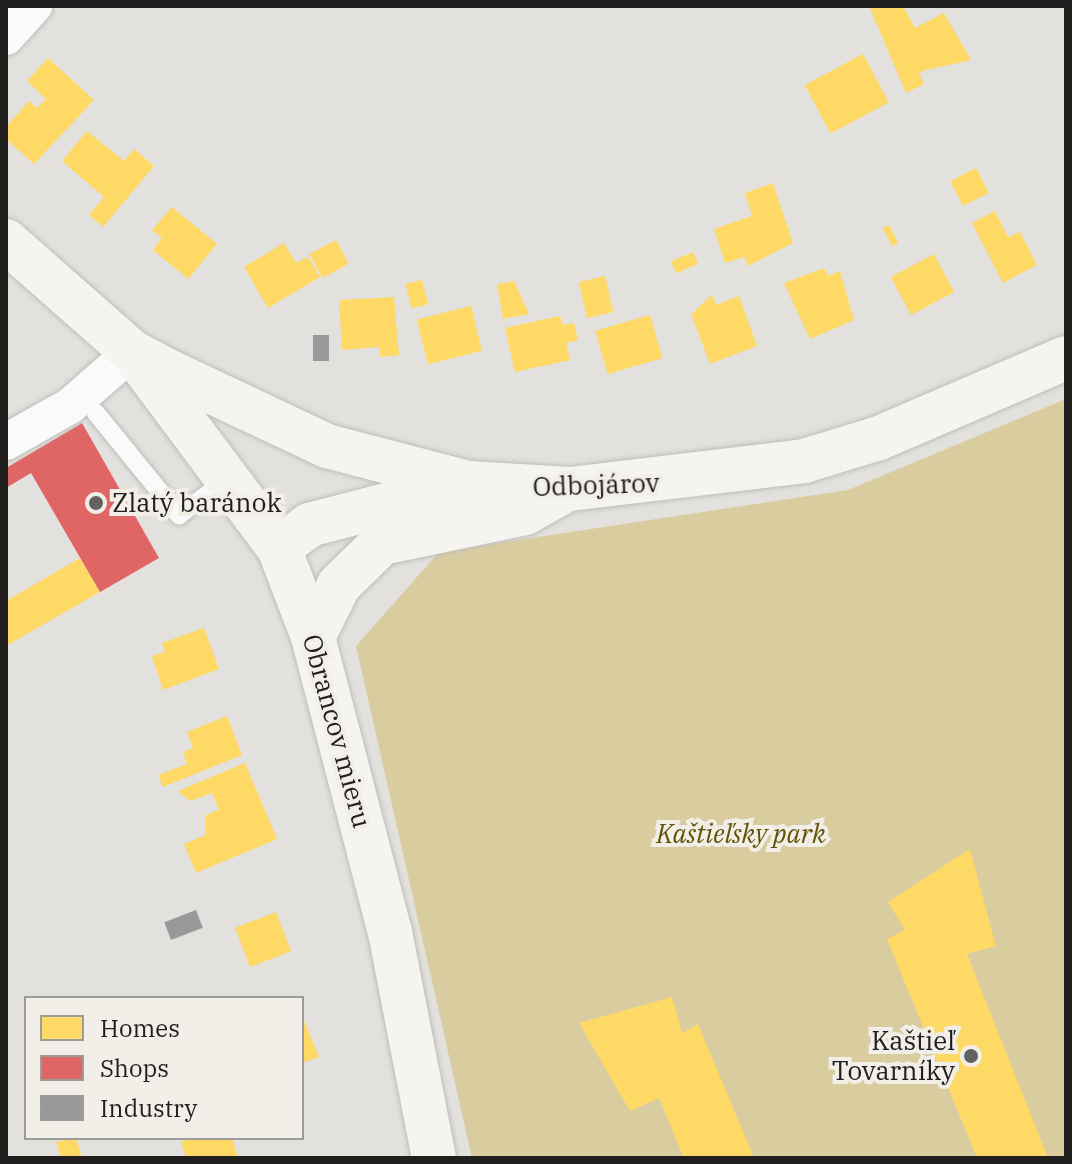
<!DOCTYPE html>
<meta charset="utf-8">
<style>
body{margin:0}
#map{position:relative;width:1072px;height:1164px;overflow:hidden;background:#e2e1dd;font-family:"IBM Plex Serif",serif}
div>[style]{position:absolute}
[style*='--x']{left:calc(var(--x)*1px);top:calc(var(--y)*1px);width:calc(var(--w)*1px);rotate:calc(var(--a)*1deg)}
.green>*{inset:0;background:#d9cda0}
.homes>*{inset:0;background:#ffd966;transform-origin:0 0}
.shops>*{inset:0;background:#e06666}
.industry>*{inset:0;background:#999;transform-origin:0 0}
.roads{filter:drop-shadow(0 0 2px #bdbdba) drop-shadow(0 0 2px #bdbdba)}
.lane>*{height:18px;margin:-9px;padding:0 9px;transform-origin:9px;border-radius:9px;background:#fbfafa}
.street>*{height:36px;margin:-18px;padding:0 18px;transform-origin:18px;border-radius:18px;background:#fbfafa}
.secondary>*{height:44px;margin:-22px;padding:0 22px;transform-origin:22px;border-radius:22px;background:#f5f4f1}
.dots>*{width:22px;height:22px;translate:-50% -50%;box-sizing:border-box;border:4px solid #f1efe8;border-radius:50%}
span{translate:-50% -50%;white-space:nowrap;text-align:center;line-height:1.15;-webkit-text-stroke:8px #f1efe8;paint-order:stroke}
.street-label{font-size:26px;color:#201f1d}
.poi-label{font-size:26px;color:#201f1d}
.left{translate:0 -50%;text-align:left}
.right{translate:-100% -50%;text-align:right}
.park-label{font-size:26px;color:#635106;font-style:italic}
.frame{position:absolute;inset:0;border:8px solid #201f1d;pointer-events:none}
.legend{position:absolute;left:24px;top:996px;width:280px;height:144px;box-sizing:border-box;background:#f1efe8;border:2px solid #9d9c97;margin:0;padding:10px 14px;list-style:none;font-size:24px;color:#201f1d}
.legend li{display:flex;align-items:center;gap:16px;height:40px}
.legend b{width:40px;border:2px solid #9d9c97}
</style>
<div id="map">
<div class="green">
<div style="clip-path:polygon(1066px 399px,1066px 1158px,472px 1158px,356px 646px,439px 552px,848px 490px)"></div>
</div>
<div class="homes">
<div style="clip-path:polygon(869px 6px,903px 6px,915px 28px,944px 13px,971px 60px,926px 70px,919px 73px,924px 84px,906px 93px)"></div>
<div style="left:863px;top:54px;width:55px;height:66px;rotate:62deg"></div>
<div style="clip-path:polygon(48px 58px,94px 100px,34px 164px,6px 139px,6px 127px,29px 101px,37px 108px,46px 99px,27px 81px)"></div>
<div style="clip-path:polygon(87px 131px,124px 161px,134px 149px,154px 166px,103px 227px,89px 215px,104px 197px,62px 161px)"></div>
<div style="left:976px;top:168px;width:28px;height:29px;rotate:63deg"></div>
<div style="clip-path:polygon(773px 183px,793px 243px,748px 266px,744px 257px,725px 263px,714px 229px,752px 216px,745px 193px)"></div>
<div style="clip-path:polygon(172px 207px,217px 244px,188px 279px,153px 250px,162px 238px,152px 230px)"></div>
<div style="clip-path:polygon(995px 211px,1008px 237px,1020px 232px,1037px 265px,1003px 283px,972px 223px)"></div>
<div style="left:889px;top:225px;width:20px;height:7px;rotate:63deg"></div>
<div style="left:336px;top:240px;width:27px;height:30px;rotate:62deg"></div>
<div style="clip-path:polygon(284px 243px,296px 263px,308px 257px,320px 277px,268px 308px,244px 267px)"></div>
<div style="left:693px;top:252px;width:13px;height:24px;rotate:67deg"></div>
<div style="left:934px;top:254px;width:43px;height:49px;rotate:62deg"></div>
<div style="clip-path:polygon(824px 268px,828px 276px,840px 271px,854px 320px,810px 339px,784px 283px)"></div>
<div style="left:605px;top:276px;width:37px;height:27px;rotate:77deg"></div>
<div style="left:422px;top:280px;width:25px;height:17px;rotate:76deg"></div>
<div style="clip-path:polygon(514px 281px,529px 314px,503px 319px,497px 284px)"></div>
<div style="clip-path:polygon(712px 295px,716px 305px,739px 296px,757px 346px,710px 364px,691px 314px)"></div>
<div style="clip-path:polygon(394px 297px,399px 355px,380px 357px,379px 347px,342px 350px,339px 300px)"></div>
<div style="left:471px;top:306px;width:46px;height:56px;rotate:76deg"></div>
<div style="left:650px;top:315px;width:45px;height:57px;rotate:74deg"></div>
<div style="clip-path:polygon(560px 316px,563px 325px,574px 323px,578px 340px,566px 343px,570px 360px,515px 372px,505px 328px)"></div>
<div style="clip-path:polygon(80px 558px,100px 592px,6px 646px,6px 601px)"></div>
<div style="clip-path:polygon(204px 628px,219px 669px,163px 690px,152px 656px,165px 652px,162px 643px)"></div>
<div style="clip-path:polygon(227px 716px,242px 755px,163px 787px,158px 775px,187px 764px,183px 752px,193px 748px,187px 732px)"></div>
<div style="clip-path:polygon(245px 763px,277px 839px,196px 873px,184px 844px,206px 835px,206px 815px,219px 810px,212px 793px,190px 801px,178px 791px)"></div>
<div style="clip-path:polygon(970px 849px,996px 946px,967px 954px,1048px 1158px,977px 1158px,887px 939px,905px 930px,888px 902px)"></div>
<div style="left:276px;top:912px;width:42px;height:44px;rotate:69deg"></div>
<div style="clip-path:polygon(672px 997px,682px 1033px,698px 1024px,754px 1158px,684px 1158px,659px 1098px,630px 1111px,579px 1023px)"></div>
<div style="clip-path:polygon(302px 1016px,319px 1057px,302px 1063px)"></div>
<div style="clip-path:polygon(76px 1138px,82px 1158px,61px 1158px,56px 1142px)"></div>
<div style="clip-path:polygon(192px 1138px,232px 1138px,238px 1158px,186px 1158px,181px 1142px)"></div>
</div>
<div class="shops">
<div style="clip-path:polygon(82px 423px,159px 558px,100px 592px,31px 473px,6px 488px,6px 468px)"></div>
</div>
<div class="industry">
<div style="left:313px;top:335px;width:16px;height:26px"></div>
<div style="left:196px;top:910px;width:19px;height:34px;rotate:69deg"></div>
</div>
<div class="roads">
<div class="lane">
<div style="--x:96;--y:413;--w:132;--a:50.9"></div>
<div style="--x:179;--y:515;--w:59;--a:-36.1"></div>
</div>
<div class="street">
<div style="--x:6;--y:37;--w:42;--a:-47.9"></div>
<div style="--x:6;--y:442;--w:73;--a:-29.4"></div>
<div style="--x:70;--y:406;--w:82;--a:-41.1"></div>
</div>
<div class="secondary">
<div style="--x:6;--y:241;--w:168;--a:41.4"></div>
<div style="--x:132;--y:352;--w:45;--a:27.7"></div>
<div style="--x:172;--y:373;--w:171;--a:25.2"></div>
<div style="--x:327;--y:446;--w:146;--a:14.7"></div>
<div style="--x:468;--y:483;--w:102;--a:3.4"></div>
<div style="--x:570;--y:489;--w:236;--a:-6.8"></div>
<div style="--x:804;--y:461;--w:78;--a:-17"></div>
<div style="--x:879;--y:438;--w:203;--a:-23.2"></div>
<div style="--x:136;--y:357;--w:239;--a:53.2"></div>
<div style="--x:279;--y:548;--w:95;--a:69.1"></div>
<div style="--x:313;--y:637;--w:305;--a:75.4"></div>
<div style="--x:390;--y:932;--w:230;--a:79"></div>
<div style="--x:279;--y:548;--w:38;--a:-37"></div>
<div style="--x:309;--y:525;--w:162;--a:-14.6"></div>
<div style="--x:313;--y:637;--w:58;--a:-63.4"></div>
<div style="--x:339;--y:585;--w:60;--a:-44.3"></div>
<div style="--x:382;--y:543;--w:146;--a:-11.8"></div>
<div style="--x:525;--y:513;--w:38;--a:-29"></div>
</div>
</div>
<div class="dots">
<div style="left:96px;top:503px;background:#646360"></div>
<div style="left:971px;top:1056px;background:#646360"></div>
</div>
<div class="street-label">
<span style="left:596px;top:485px;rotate:-2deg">Odbojárov</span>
<span style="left:337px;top:731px;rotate:75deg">Obrancov mieru</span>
</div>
<div class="poi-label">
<span class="left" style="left:112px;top:503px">Zlatý baránok</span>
<span class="right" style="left:955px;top:1056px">Kaštieľ<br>Tovarníky</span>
</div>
<div class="park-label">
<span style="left:741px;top:834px">Kaštieľsky park</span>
</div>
<div class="frame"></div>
<ul class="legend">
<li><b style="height:22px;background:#ffd966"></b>Homes</li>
<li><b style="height:22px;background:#e06666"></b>Shops</li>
<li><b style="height:22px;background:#999"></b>Industry</li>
</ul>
</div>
